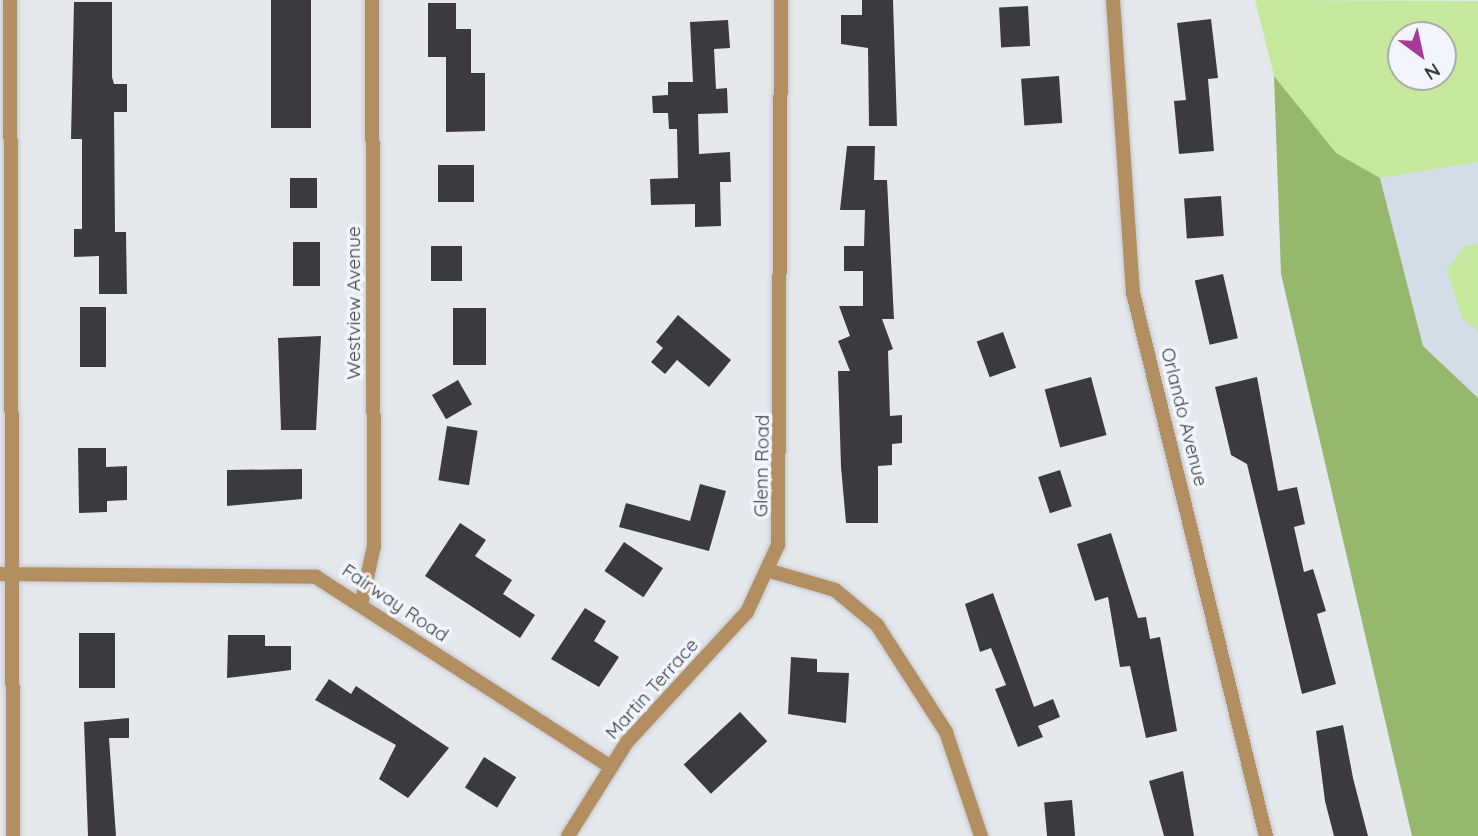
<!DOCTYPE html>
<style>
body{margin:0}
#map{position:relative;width:1478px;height:836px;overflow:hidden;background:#e5e9ee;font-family:Quicksand,sans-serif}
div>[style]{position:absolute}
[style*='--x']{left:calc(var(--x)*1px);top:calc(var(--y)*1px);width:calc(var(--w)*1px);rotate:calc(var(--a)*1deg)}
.built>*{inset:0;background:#d3dde8}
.green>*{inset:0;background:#c5e89d}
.forest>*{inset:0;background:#96b76c}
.building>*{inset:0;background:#3d3a3f;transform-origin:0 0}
.roads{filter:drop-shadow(0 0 2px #c3c6cb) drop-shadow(0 0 2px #c3c6cb)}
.street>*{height:14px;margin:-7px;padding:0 7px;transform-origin:7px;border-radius:7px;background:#b28e60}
span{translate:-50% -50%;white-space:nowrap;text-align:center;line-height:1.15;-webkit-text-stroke:7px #f2f6fc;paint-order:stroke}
.street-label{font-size:19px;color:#3a3c3e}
.north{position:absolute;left:1387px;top:21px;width:70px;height:70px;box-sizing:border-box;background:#f2f6fc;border:2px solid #a8acb0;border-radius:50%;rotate:147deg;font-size:19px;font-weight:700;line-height:28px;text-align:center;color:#3a3c3e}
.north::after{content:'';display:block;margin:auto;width:24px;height:32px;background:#a73998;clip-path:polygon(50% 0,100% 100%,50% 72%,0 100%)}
</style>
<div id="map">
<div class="built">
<div style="clip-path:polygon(1478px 162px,1478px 398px,1423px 346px,1380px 178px)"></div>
</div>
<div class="green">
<div style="clip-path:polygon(evenodd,1255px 0,1478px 1px,1478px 162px,1380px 178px,1336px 153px,1274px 76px,1255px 0,1401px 35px,1443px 35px,1443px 77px,1401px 77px,1401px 35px)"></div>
<div style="clip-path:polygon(1478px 244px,1478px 331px,1462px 318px,1447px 270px,1464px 246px)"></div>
</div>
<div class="forest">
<div style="clip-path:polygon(1274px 76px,1336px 153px,1380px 178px,1423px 346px,1478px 398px,1478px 836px,1412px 836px,1281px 274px)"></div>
</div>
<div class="building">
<div style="left:271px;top:0;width:40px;height:128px"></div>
<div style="clip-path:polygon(862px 0,893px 0,897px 126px,869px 126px,868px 48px,841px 44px,841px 15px,862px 15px)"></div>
<div style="clip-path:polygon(74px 2px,112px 2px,112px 77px,114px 84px,127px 84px,127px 112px,114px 112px,115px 232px,126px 232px,127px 294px,99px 294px,99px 256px,74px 257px,74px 229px,82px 229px,82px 139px,71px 139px)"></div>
<div style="clip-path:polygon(428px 3px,456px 3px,456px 29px,471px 29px,471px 73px,485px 73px,485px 131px,446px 132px,446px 57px,428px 57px)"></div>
<div style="left:1028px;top:6px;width:40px;height:29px;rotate:87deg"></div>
<div style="clip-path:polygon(1211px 19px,1218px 78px,1208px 79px,1214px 151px,1179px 154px,1174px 101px,1186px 100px,1177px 23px)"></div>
<div style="clip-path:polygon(728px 20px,730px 48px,714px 49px,716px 89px,727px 88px,728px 113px,698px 114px,699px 154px,730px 152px,731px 182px,720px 182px,721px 226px,695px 227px,695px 204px,651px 205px,650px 179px,678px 178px,677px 129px,669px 129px,668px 113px,653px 113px,652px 96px,668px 95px,668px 82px,693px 82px,690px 22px)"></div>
<div style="left:1059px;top:76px;width:47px;height:38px;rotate:86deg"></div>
<div style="clip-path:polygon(847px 146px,875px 146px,874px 180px,887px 180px,894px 319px,882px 319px,893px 349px,888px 351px,890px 416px,902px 415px,902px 443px,892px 444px,892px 465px,878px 466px,878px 523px,846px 523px,841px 467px,838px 371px,850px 371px,838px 341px,850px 336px,839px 306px,863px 306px,863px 271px,844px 271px,844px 246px,864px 246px,865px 210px,840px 210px)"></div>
<div style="left:438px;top:165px;width:36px;height:37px"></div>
<div style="left:290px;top:178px;width:27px;height:30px"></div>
<div style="left:1221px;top:196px;width:40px;height:37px;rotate:86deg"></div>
<div style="left:320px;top:242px;width:44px;height:27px;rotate:90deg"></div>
<div style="left:462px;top:246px;width:35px;height:31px;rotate:90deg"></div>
<div style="left:1223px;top:274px;width:66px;height:29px;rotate:77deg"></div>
<div style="left:80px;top:307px;width:26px;height:60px"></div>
<div style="left:453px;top:308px;width:33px;height:57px"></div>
<div style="clip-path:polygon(678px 315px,731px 360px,709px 387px,677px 360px,665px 374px,651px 362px,663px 348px,656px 342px)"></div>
<div style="left:1003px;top:332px;width:38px;height:28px;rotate:70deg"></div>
<div style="clip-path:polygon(321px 336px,316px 430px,281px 430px,278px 338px)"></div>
<div style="left:1091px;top:377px;width:60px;height:48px;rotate:75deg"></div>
<div style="clip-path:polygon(1257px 377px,1278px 491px,1297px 487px,1305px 524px,1294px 527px,1304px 572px,1313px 569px,1326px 611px,1317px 614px,1336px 684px,1302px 694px,1247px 464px,1231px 455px,1215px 387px)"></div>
<div style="left:458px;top:380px;width:28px;height:30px;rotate:60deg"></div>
<div style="left:447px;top:426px;width:31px;height:55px;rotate:9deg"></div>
<div style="clip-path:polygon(78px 448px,106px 448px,106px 467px,127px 466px,127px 500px,107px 501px,107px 512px,79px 513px)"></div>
<div style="clip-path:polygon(302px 469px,302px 499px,227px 506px,227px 470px)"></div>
<div style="left:1060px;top:470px;width:38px;height:23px;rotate:72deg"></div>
<div style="clip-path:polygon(700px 484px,726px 491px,709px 551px,619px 527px,626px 503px,690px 521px)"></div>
<div style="clip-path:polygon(460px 523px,486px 540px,475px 556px,512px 580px,503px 594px,535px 615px,520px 638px,425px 576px)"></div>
<div style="clip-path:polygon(1111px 533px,1138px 618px,1146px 617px,1150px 639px,1160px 637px,1177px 731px,1146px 738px,1130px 666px,1120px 667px,1108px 597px,1095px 601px,1077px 544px)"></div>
<div style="left:624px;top:542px;width:47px;height:35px;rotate:34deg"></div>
<div style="clip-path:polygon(993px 593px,1034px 707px,1053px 699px,1060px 717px,1038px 726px,1043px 737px,1018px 747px,995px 689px,1006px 685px,991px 648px,980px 652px,965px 604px)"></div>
<div style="clip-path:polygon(585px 608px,606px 621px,594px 641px,619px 657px,599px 687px,551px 659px)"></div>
<div style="left:79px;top:633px;width:36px;height:55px"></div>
<div style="clip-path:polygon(228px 635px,265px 635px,265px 646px,291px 646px,291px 670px,227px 678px)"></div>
<div style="clip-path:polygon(791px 657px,817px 659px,817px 672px,849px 673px,846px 723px,788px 714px)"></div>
<div style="clip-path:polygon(329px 679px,351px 694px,356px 686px,449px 748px,408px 798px,379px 779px,396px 745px,315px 700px)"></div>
<div style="left:740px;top:712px;width:40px;height:77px;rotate:47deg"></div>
<div style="clip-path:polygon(129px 718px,129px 738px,109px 738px,116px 836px,88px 836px,84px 722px)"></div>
<div style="clip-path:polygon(1343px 725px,1353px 778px,1368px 836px,1334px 836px,1325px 801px,1316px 731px)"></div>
<div style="left:484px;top:757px;width:38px;height:36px;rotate:32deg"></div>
<div style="clip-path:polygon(1183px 771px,1194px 836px,1164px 836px,1149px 781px)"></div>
<div style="left:1072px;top:800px;width:36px;height:28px;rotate:85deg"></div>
</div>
<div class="roads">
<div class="street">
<div style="--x:10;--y:0;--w:836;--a:89.79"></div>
<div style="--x:1113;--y:0;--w:294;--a:86.1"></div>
<div style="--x:1133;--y:293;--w:559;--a:76.24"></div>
<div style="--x:770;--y:571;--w:68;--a:16.3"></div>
<div style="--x:835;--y:590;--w:55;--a:39.8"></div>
<div style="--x:877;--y:625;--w:127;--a:57.2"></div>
<div style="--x:946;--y:732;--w:110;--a:71.4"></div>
<div style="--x:0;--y:574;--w:316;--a:0.5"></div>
<div style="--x:316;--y:577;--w:351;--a:32.8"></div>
<div style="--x:361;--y:605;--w:60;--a:-77.6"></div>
<div style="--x:374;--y:546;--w:546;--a:-90.21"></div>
<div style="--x:568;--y:836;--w:111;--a:-57.9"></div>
<div style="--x:627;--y:742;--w:177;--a:-47.3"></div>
<div style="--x:747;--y:612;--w:74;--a:-65.2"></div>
<div style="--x:778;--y:545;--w:545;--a:-89.68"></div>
</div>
</div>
<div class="street-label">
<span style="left:354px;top:303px;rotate:-90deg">Westview Avenue</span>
<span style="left:1184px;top:417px;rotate:76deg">Orlando Avenue</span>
<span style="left:762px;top:466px;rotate:-89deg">Glenn Road</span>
<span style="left:395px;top:603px;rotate:34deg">Fairway Road</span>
<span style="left:652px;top:689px;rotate:-48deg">Martin Terrace</span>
</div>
<div class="north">N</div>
</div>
